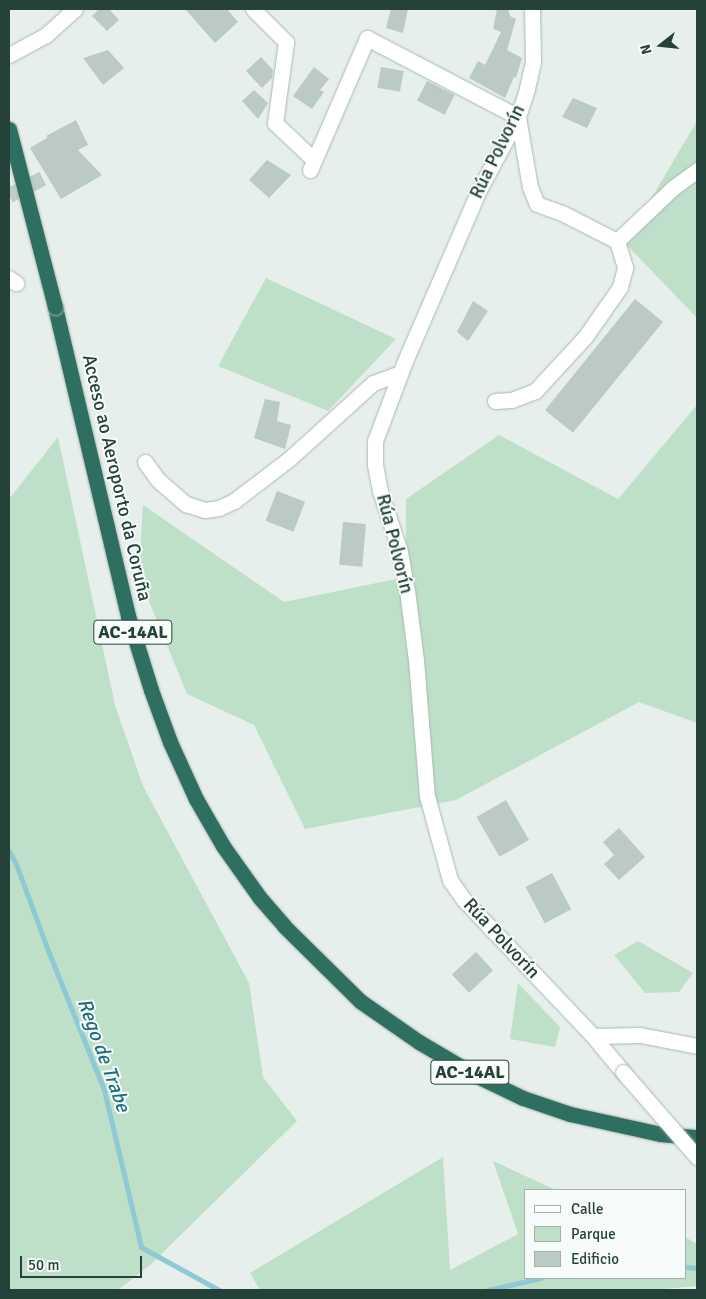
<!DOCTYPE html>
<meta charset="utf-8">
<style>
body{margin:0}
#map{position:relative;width:706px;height:1299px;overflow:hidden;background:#e6efeb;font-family:Signika,sans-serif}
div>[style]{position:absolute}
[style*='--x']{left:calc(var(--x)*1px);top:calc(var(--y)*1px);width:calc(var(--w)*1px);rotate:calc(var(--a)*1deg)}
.green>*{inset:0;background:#bfe0c8}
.stream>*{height:5px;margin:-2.5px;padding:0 2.5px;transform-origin:2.5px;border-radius:2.5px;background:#8ec9d4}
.building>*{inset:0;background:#bbcac4;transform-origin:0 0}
.street-tunnel>*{height:15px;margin-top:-7.5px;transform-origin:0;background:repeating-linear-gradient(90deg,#bfccc8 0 15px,transparent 0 23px)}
.roads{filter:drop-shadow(0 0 1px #a8b8b2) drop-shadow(0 0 1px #a8b8b2)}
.street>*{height:15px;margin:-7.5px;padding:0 7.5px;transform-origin:7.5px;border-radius:7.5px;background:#fff}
.secondary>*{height:15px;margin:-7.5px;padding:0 7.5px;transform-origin:7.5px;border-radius:7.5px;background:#fff}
.highway>*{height:15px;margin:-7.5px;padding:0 7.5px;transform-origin:7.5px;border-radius:7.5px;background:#2f6f62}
.bridges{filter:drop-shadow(0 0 1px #a8b8b2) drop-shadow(0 0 1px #a8b8b2)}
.street-bridge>*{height:15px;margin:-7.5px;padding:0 7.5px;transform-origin:7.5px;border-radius:7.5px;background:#fff}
.highway-bridge>*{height:15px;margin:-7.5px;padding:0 7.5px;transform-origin:7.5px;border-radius:7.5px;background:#2f6f62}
span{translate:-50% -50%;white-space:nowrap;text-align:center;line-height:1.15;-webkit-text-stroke:4px #f7fbf9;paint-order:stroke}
.shield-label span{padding:1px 4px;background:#f7fbf9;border:1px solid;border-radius:4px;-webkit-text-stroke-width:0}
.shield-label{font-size:18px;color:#24423a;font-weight:700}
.street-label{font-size:19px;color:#24423a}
.water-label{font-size:20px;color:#1c6f80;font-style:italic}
.frame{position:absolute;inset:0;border:10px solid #24423a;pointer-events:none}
.legend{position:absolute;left:524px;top:1189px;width:162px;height:90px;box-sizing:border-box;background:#f7fbf9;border:1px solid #a3b1ad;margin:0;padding:6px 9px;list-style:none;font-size:15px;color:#24423a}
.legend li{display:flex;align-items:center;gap:10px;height:25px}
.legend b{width:25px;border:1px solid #a3b1ad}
.north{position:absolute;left:636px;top:20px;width:50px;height:50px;-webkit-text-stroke:4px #f7fbf9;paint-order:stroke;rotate:254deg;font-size:14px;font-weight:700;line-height:20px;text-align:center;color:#24423a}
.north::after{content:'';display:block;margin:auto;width:18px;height:22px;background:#24423a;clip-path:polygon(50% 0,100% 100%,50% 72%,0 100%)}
.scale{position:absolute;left:20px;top:1256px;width:122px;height:22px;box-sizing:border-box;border:2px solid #24423a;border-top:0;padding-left:6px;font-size:15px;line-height:18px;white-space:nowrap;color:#24423a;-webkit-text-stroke:4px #f7fbf9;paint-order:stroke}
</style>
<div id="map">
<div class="green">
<div style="clip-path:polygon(697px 121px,697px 318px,625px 243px)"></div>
<div style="clip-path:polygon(266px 278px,396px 339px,328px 411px,218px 366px)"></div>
<div style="clip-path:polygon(697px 405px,697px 723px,639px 702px,456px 800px,305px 829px,254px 725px,187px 694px,139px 577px,143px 505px,284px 602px,406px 577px,406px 499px,499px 435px,618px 499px)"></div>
<div style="clip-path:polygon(58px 437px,115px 705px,143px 786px,249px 983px,263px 1077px,297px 1121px,150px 1265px,118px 1290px,9px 1290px,9px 499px)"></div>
<div style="clip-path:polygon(638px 941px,693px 973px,679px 992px,645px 993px,614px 955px)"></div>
<div style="clip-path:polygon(518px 983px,560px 1027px,555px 1047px,510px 1039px)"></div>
<div style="clip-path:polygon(443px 1157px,450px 1270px,518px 1234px,493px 1161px,556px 1190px,525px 1190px,525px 1278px,685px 1278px,685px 1237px,697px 1244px,697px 1286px,652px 1290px,260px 1290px,250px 1273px)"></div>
</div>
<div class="stream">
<div style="--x:9;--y:851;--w:15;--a:62"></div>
<div style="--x:16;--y:864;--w:90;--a:69.7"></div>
<div style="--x:47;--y:948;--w:153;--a:68.1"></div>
<div style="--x:104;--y:1090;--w:161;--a:76.7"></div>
<div style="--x:141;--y:1247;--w:89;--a:28.9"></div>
<div style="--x:685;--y:1267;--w:12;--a:5"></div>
<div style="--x:488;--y:1290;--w:54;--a:-12.8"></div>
</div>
<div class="building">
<div style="clip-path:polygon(99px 9px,109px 9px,119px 20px,107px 31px,92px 16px)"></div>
<div style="clip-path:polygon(185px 9px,227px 9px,238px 22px,215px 43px)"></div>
<div style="clip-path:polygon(391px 9px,408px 9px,403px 33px,386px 28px)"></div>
<div style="clip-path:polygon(497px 9px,508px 9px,510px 16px,516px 19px,507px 50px,522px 58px,516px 78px,514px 77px,505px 98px,469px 78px,478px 61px,485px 65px,501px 32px,493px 29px)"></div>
<div style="clip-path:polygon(108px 50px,124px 68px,103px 85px,83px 58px)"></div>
<div style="clip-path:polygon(261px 57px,273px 70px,272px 78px,262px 88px,246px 71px)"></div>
<div style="clip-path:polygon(314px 67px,329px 79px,320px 90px,324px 92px,312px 109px,293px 96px)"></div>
<div style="left:381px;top:67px;width:23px;height:21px;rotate:10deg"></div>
<div style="left:427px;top:81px;width:31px;height:22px;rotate:27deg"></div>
<div style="clip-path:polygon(254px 90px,268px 103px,258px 119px,242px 101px)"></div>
<div style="clip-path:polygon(573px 98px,597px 108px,587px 128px,562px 117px)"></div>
<div style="clip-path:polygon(76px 120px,88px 145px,78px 150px,102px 175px,61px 199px,30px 148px,47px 138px,46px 136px)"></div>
<div style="clip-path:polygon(267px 160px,291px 175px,269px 198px,249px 180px)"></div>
<div style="left:635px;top:299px;width:36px;height:143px;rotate:39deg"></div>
<div style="clip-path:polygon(473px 301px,488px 311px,468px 341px,457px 332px)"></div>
<div style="clip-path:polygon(265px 399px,280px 402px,277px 421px,291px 425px,285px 449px,254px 438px)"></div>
<div style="left:277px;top:491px;width:30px;height:32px;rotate:21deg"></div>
<div style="left:343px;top:522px;width:23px;height:43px;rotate:5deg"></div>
<div style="left:506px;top:800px;width:46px;height:34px;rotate:60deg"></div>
<div style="clip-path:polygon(619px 828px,645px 857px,619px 880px,604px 864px,614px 855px,603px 842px)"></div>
<div style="left:552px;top:873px;width:41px;height:30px;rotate:62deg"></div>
<div style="left:476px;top:952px;width:25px;height:33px;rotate:47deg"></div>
</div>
<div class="street-tunnel">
<div style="--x:9;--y:195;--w:42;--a:-26.6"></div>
</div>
<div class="roads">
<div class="street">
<div style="--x:253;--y:9;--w:47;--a:45"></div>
<div style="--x:286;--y:42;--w:82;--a:97.7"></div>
<div style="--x:275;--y:123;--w:54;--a:43.5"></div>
<div style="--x:532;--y:9;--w:53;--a:88.9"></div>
<div style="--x:533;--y:62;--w:28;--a:103"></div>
<div style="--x:527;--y:89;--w:29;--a:108"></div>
<div style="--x:518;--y:117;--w:83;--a:118.1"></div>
<div style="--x:479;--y:190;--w:186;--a:113.4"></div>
<div style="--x:405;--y:361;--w:85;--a:110.6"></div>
<div style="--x:375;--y:441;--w:24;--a:90"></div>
<div style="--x:375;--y:465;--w:26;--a:79"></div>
<div style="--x:380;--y:491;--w:64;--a:71.8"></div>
<div style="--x:400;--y:552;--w:39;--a:80"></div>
<div style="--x:407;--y:590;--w:71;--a:82.7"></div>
<div style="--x:416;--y:660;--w:136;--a:85.4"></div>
<div style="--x:427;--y:796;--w:87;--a:74.7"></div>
<div style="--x:450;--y:880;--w:24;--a:55"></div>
<div style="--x:464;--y:900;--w:187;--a:46.5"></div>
<div style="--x:593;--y:1036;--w:47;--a:50.2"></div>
<div style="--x:310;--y:170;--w:144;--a:-66.6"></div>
<div style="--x:367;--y:38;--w:170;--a:27.6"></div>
<div style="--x:518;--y:117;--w:71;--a:80.3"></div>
<div style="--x:530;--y:187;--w:18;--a:68"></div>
<div style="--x:537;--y:204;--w:27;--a:20"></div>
<div style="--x:562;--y:213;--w:62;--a:27"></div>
<div style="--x:617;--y:241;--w:28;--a:73"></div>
<div style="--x:625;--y:268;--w:20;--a:105"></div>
<div style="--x:620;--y:287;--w:61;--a:125"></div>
<div style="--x:585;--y:337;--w:74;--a:132.8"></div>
<div style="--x:535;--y:391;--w:25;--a:159"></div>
<div style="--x:512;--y:400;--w:17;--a:177"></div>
<div style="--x:617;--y:241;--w:79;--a:-43.5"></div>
<div style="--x:674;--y:187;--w:29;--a:-36"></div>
<div style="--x:9;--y:278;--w:9;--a:36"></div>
<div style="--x:145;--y:462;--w:22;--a:54"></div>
<div style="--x:158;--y:480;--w:37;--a:41"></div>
<div style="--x:186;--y:504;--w:20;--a:18"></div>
<div style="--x:205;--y:510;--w:14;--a:-8"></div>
<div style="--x:219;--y:508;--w:17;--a:-25"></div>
<div style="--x:234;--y:501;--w:69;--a:-37.4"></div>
<div style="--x:289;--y:459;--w:113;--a:-42.1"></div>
<div style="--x:373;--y:383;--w:29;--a:-20"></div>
<div style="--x:593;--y:1036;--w:47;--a:-1.2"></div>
<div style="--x:640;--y:1035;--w:58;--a:10.9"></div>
</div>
<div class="secondary">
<div style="--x:9;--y:55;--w:42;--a:-28.4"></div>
<div style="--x:46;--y:35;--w:39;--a:-42"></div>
</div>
<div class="highway">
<div style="--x:55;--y:307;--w:318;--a:76.7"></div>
<div style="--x:128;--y:616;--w:77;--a:72.7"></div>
<div style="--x:151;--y:690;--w:55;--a:69.9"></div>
<div style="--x:170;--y:742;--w:63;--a:65.5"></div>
<div style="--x:196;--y:799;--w:54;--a:60.1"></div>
<div style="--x:223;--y:846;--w:64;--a:54.6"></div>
<div style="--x:260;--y:898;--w:37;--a:49"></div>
<div style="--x:284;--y:926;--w:107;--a:44.6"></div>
<div style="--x:360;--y:1001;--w:72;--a:34.8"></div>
<div style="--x:419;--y:1042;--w:65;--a:30.5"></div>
<div style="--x:475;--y:1075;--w:53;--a:25.6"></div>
<div style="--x:523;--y:1098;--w:50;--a:18.8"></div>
<div style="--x:570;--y:1114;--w:92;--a:12.5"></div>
<div style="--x:660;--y:1134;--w:37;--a:5"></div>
</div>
</div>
<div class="bridges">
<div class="street-bridge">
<div style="--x:623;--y:1072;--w:113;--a:49"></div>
</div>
<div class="highway-bridge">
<div style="--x:9;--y:129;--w:184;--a:75.5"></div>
</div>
</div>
<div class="shield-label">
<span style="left:133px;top:632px">AC-14AL</span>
<span style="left:470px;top:1072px">AC-14AL</span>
</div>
<div class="street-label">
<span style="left:498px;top:152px;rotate:-64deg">Rúa Polvorín</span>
<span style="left:116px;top:478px;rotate:77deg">Acceso ao Aeroporto da Coruña</span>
<span style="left:394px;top:544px;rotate:76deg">Rúa Polvorín</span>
<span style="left:501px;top:939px;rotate:47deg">Rúa Polvorín</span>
</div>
<div class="water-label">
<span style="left:104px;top:1055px;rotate:70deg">Rego de Trabe</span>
</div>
<div class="frame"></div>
<ul class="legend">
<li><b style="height:6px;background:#fff"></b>Calle</li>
<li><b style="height:14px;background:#bfe0c8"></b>Parque</li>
<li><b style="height:14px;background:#bbcac4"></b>Edificio</li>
</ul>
<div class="north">N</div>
<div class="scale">50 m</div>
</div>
